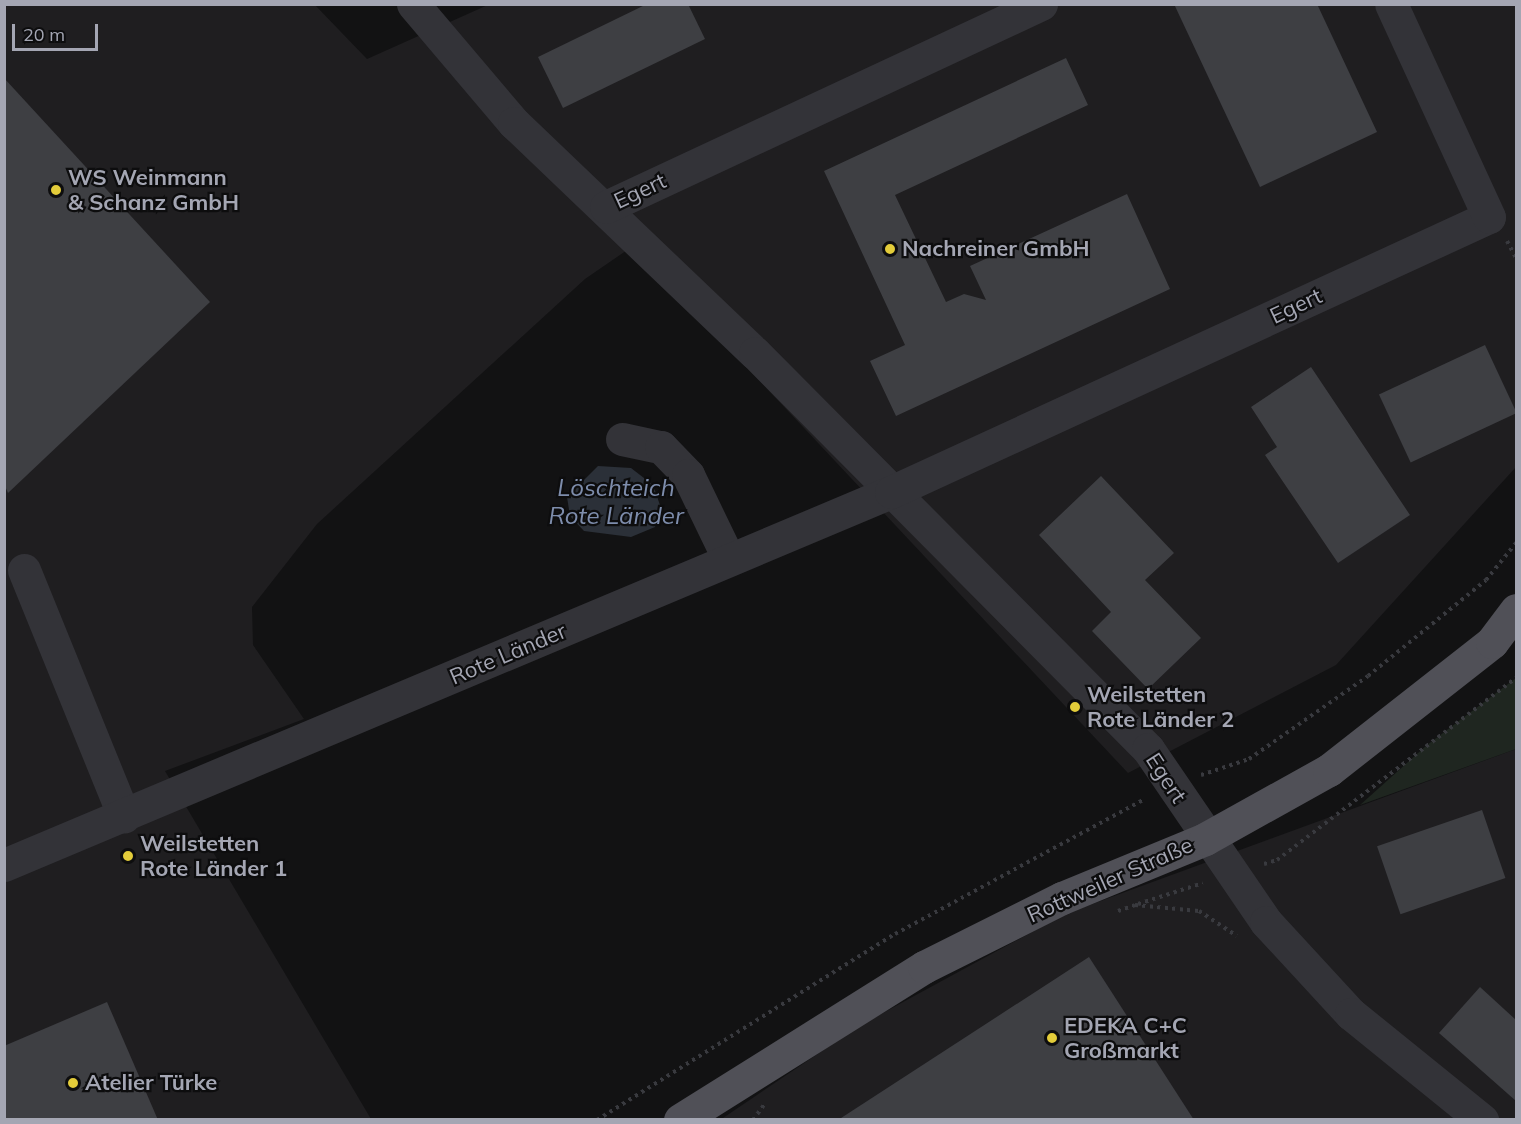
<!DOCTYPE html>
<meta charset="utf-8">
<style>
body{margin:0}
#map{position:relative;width:1521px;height:1124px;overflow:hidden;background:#121213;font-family:Mulish,sans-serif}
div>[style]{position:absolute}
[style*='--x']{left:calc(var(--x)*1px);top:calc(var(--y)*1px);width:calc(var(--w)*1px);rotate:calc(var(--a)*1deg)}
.built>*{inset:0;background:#1f1e20}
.green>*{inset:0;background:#1f2620}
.water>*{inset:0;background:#2b3038}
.building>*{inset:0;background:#3e3f43;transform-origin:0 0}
.path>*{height:4px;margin-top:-2px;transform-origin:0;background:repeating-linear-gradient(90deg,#393a3f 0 3px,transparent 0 7.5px)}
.minor>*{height:33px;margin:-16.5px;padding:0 16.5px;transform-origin:16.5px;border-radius:16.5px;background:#333338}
.major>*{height:33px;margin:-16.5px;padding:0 16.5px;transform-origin:16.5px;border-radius:16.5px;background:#505057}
.dots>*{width:16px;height:16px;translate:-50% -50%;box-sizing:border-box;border:3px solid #0d0d0e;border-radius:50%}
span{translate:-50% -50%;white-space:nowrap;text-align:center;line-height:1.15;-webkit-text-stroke:4.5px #0d0d0e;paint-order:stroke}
.poi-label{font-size:22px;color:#a4a6b3;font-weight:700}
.left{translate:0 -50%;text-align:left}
.street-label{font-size:22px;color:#a4a6b3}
.water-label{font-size:24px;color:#7e8dac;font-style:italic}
.frame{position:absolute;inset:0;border:6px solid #a4a6b3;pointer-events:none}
.scale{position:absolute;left:12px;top:24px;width:86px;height:27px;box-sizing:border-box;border:3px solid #a4a6b3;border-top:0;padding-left:8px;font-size:18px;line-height:21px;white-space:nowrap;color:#a4a6b3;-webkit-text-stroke:4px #0d0d0e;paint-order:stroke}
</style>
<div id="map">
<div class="built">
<div style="clip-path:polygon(490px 4px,1516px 5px,1516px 467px,1336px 665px,1128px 773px,633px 246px,585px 279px,317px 524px,252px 607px,253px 645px,304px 719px,165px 771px,371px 1119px,5px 1120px,5px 5px,315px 5px,367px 59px)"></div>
<div style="clip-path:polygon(1516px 749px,1516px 1119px,720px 1120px,859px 1026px,1065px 914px)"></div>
</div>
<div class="green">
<div style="clip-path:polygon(1516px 678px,1516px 749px,1360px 805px,1427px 745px)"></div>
</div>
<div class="water">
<div style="clip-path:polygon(598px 466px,631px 468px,653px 485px,661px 508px,655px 527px,631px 537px,584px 531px,570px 516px,567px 497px)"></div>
</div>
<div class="building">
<div style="clip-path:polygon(647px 4px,688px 4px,705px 39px,563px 108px,538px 57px)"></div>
<div style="clip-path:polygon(1174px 4px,1317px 4px,1377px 132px,1260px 187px)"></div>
<div style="clip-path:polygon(1066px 58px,1088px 105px,895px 195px,946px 302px,964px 294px,986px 300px,970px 266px,1127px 194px,1170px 289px,896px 416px,870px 361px,905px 345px,824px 171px)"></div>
<div style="clip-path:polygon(4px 78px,210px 302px,8px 493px,4px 484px)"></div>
<div style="left:1485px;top:345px;width:75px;height:117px;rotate:65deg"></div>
<div style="clip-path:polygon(1311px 367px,1410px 515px,1338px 563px,1265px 455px,1277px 447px,1251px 407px)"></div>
<div style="clip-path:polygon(1101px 476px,1174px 553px,1145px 580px,1201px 638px,1148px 689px,1092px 631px,1111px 612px,1039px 535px)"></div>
<div style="left:1482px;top:810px;width:72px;height:111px;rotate:71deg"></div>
<div style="clip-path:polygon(1089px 957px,1194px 1120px,838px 1120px)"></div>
<div style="clip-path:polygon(1480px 987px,1516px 1020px,1516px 1101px,1439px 1033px)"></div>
<div style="clip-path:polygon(107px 1002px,158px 1120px,4px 1120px,4px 1046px)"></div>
</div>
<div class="path">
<div style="--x:1507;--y:241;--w:19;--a:62"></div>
<div style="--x:1201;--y:775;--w:51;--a:-18.4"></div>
<div style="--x:1249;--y:759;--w:145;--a:-34.9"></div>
<div style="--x:1368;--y:676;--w:152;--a:-39.1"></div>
<div style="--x:1486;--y:580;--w:48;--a:-51"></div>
<div style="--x:1264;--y:864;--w:14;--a:-17"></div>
<div style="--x:1277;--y:860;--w:300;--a:-37.3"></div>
<div style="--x:1138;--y:904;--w:68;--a:-17.9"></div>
<div style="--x:1118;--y:911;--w:18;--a:-19"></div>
<div style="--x:1135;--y:905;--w:64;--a:5.4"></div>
<div style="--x:1199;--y:911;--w:45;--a:33.3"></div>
<div style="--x:597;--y:1120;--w:351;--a:-32"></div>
<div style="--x:895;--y:934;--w:284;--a:-28.4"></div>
<div style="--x:753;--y:1120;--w:19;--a:-54"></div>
</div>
<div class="minor">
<div style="--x:413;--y:4;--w:156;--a:49.7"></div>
<div style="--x:514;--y:123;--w:333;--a:43.7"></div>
<div style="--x:755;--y:353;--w:558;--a:45.22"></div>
<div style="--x:1148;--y:749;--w:209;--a:55.7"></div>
<div style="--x:1266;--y:922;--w:125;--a:47.3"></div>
<div style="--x:1351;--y:1014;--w:169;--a:39"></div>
<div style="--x:606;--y:207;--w:480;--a:-25"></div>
<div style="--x:622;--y:439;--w:40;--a:12"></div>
<div style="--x:661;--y:447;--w:39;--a:46"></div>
<div style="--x:688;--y:475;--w:94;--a:64.2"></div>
<div style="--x:24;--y:570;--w:266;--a:67.9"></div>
<div style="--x:4;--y:865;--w:962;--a:-22.81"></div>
<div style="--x:891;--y:492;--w:658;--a:-24.7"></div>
<div style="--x:1489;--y:217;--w:234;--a:-114.7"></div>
</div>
<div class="major">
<div style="--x:680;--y:1120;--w:288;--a:-32.1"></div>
<div style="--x:924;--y:967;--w:154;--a:-26.6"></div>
<div style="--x:1062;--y:898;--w:155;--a:-22.4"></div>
<div style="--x:1205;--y:839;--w:142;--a:-29.1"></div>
<div style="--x:1329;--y:770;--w:207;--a:-38.1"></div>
<div style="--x:1492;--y:642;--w:40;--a:-53"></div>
</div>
<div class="dots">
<div style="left:56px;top:190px;background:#e3cc3a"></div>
<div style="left:890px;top:249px;background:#e3cc3a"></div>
<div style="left:1075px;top:707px;background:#e3cc3a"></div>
<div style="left:128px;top:856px;background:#e3cc3a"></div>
<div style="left:1052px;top:1038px;background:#e3cc3a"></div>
<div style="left:73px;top:1083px;background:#e3cc3a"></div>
</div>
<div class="poi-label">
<span class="left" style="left:68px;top:190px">WS Weinmann<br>&amp; Schanz GmbH</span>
<span class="left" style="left:902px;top:249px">Nachreiner GmbH</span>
<span class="left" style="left:1087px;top:707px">Weilstetten<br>Rote Länder 2</span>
<span class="left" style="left:140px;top:856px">Weilstetten<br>Rote Länder 1</span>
<span class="left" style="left:1064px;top:1038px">EDEKA C+C<br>Großmarkt</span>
<span class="left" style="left:85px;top:1083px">Atelier Türke</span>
</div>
<div class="street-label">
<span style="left:640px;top:191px;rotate:-25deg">Egert</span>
<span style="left:1296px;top:306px;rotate:-25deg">Egert</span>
<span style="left:508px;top:654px;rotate:-23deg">Rote Länder</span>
<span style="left:1166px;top:778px;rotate:57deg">Egert</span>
<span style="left:1110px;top:880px;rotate:-24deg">Rottweiler Straße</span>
</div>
<div class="water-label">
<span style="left:616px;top:502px">Löschteich<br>Rote Länder</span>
</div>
<div class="frame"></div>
<div class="scale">20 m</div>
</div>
